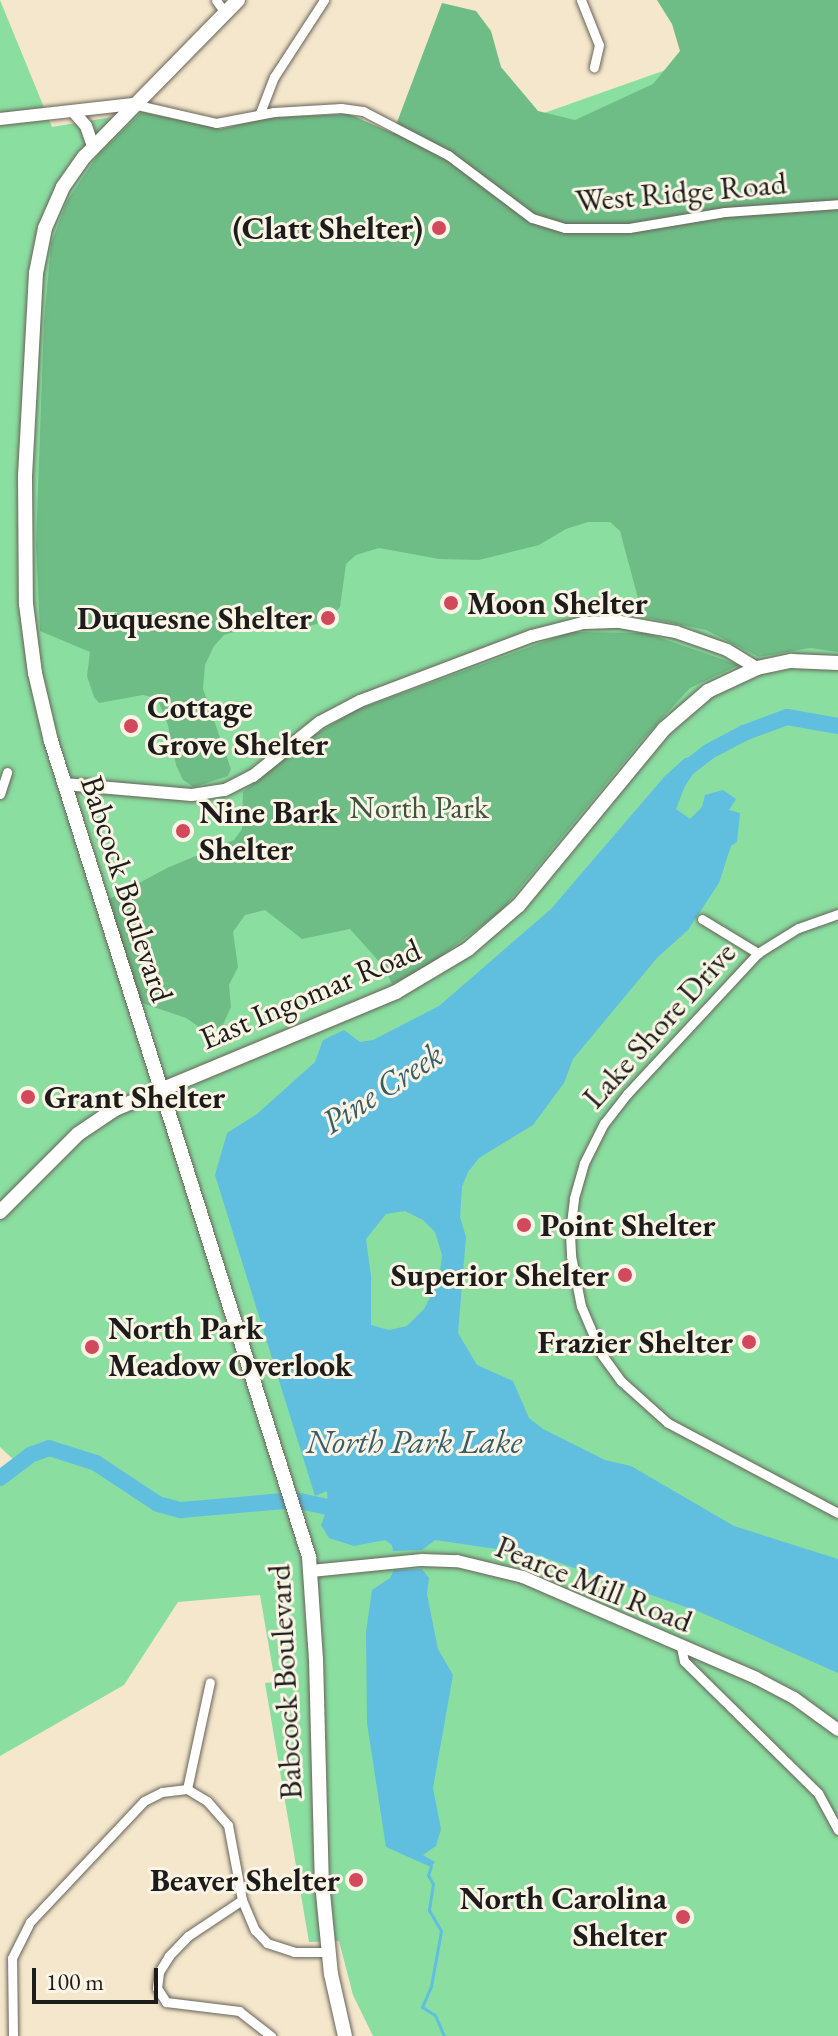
<!DOCTYPE html>
<style>
body{margin:0}
#map{position:relative;width:838px;height:2036px;overflow:hidden;background:#f4e7cb;font-family:"EB Garamond",serif}
div>[style]{position:absolute}
[style*='--x']{left:calc(var(--x)*1px);top:calc(var(--y)*1px);width:calc(var(--w)*1px);rotate:calc(var(--a)*1deg)}
.green>*{inset:0;background:#8adea0}
.forest>*{inset:0;background:#6fbd86}
.water>*{inset:0;background:#60bfdf}
.stream>*{height:3px;margin:-1.5px;padding:0 1.5px;transform-origin:1.5px;border-radius:1.5px;background:#60bfdf}
.river>*{height:16px;margin:-8px;padding:0 8px;transform-origin:8px;border-radius:8px;background:#60bfdf}
.roads{filter:drop-shadow(0 0 2px #686359) drop-shadow(0 0 2px #686359)}
.minor>*{height:9px;margin:-4.5px;padding:0 4.5px;transform-origin:4.5px;border-radius:4.5px;background:#fff}
.tertiary>*{height:12px;margin:-6px;padding:0 6px;transform-origin:6px;border-radius:6px;background:#fff}
.secondary>*{height:14px;margin:-7px;padding:0 7px;transform-origin:7px;border-radius:7px;background:#fff}
.primary>*{height:14px;margin:-7px;padding:0 7px;transform-origin:7px;border-radius:7px;background:#fff}
.dots>*{width:22px;height:22px;translate:-50% -50%;box-sizing:border-box;border:4px solid #fcf5e5;border-radius:50%}
span{translate:-50% -50%;white-space:nowrap;text-align:center;line-height:1.15;-webkit-text-stroke:6px #fcf5e5;paint-order:stroke}
.street-label{font-size:32px;color:#1c1c1c}
.poi-label{font-size:32px;color:#1c1c1c;font-weight:700}
.right{translate:-100% -50%;text-align:right}
.left{translate:0 -50%;text-align:left}
.park-label{font-size:32px;color:#3d5644}
.water-label{font-size:34px;color:#375d6a;font-style:italic}
.scale{position:absolute;left:32px;top:1968px;width:126px;height:36px;box-sizing:border-box;border:4px solid #1c1c1c;border-top:0;padding-left:10px;font-size:24px;line-height:28px;white-space:nowrap;color:#1c1c1c;-webkit-text-stroke:6px #fcf5e5;paint-order:stroke}
</style>
<div id="map">
<div class="green">
<div style="clip-path:polygon(0 0,52px 127px,142px 112px,221px 129px,266px 118px,348px 114px,362px 119px,394px 166px,838px 9px,838px 2036px,373px 2036px,353px 1995px,339px 1941px,309px 1942px,265px 1683px,275px 1682px,260px 1595px,178px 1602px,124px 1685px,0 1756px,0 1480px,15px 1461px,0 1447px)"></div>
</div>
<div class="forest">
<div style="clip-path:polygon(657px 0,838px 0,838px 652px,810px 648px,759px 657px,706px 630px,643px 617px,620px 531px,610px 522px,588px 522px,566px 529px,539px 545px,479px 560px,439px 559px,379px 548px,356px 555px,346px 564px,340px 607px,326px 621px,294px 631px,258px 625px,224px 635px,214px 646px,205px 665px,203px 689px,231px 769px,228px 776px,194px 787px,183px 780px,176px 765px,168px 725px,157px 698px,143px 695px,99px 703px,94px 697px,87px 676px,90px 652px,40px 631px,36px 545px,44px 322px,51px 244px,67px 201px,98px 155px,142px 112px,221px 129px,266px 118px,348px 114px,393px 133px,442px 3px,476px 11px,491px 31px,501px 67px,538px 111px,575px 120px,653px 84px,680px 51px,672px 24px)"></div>
<div style="clip-path:polygon(571px 632px,646px 633px,739px 665px,690px 688px,641px 741px,501px 911px,428px 966px,392px 984px,384px 967px,350px 929px,302px 939px,265px 910px,245px 915px,233px 932px,238px 967px,229px 985px,231px 1007px,222px 1027px,208px 1033px,186px 1018px,133px 1000px,102px 903px,167px 868px,234px 840px,242px 829px,243px 792px,305px 741px,354px 711px)"></div>
</div>
<div class="water">
<div style="clip-path:polygon(evenodd,699px 757px,699px 765px,685px 786px,676px 809px,690px 819px,702px 807px,705px 795px,723px 790px,736px 799px,729px 810px,740px 813px,737px 842px,731px 846px,719px 883px,688px 930px,657px 958px,573px 1059px,564px 1083px,533px 1125px,479px 1158px,468px 1172px,462px 1187px,460px 1217px,466px 1237px,458px 1333px,477px 1365px,513px 1381px,529px 1418px,543px 1429px,605px 1460px,631px 1466px,734px 1526px,838px 1559px,838px 1673px,700px 1612px,537px 1555px,435px 1540px,422px 1550px,393px 1551px,392px 1545px,385px 1540px,354px 1546px,329px 1538px,321px 1525px,328px 1507px,327px 1491px,315px 1496px,215px 1175px,227px 1133px,257px 1114px,315px 1062px,323px 1040px,344px 1030px,360px 1042px,373px 1040px,439px 1006px,551px 909px,665px 776px,685px 758px,699px 757px,405px 1211px,423px 1220px,435px 1232px,442px 1255px,439px 1281px,424px 1309px,407px 1326px,389px 1330px,371px 1325px,371px 1276px,366px 1239px,386px 1214px,405px 1211px)"></div>
<div style="clip-path:polygon(422px 1569px,429px 1578px,427px 1594px,438px 1649px,453px 1675px,433px 1788px,441px 1829px,436px 1846px,423px 1855px,435px 1862px,431px 1867px,386px 1847px,367px 1723px,366px 1632px,372px 1590px,390px 1578px,394px 1570px)"></div>
</div>
<div class="stream">
<div style="--x:431;--y:1866;--w:9;--a:108"></div>
<div style="--x:428;--y:1875;--w:10;--a:61"></div>
<div style="--x:433;--y:1884;--w:26;--a:99"></div>
<div style="--x:429;--y:1910;--w:24;--a:60"></div>
<div style="--x:441;--y:1931;--w:56;--a:100.3"></div>
<div style="--x:431;--y:1986;--w:23;--a:113"></div>
<div style="--x:422;--y:2007;--w:15;--a:32"></div>
<div style="--x:435;--y:2015;--w:23;--a:67"></div>
</div>
<div class="river">
<div style="--x:684;--y:771;--w:31;--a:-38"></div>
<div style="--x:708;--y:752;--w:41;--a:-27.8"></div>
<div style="--x:744;--y:733;--w:46;--a:-20.4"></div>
<div style="--x:787;--y:717;--w:52;--a:10"></div>
<div style="--x:0;--y:1478;--w:38;--a:-37"></div>
<div style="--x:30;--y:1455;--w:20;--a:-20"></div>
<div style="--x:49;--y:1448;--w:49;--a:17.7"></div>
<div style="--x:96;--y:1463;--w:74;--a:33.5"></div>
<div style="--x:158;--y:1504;--w:24;--a:15"></div>
<div style="--x:181;--y:1510;--w:114;--a:-5"></div>
<div style="--x:295;--y:1500;--w:34;--a:12"></div>
<div style="--x:328;--y:1507;--w:21;--a:-17"></div>
</div>
<div class="roads">
<div class="minor">
<div style="--x:216;--y:0;--w:16;--a:55"></div>
<div style="--x:581;--y:0;--w:48;--a:68.2"></div>
<div style="--x:599;--y:45;--w:23;--a:103"></div>
<div style="--x:133;--y:104;--w:85;--a:12.9"></div>
<div style="--x:216;--y:123;--w:59;--a:-10.7"></div>
<div style="--x:274;--y:112;--w:67;--a:-3.4"></div>
<div style="--x:341;--y:108;--w:22;--a:8"></div>
<div style="--x:363;--y:111;--w:96;--a:27.4"></div>
<div style="--x:448;--y:155;--w:105;--a:36.9"></div>
<div style="--x:532;--y:218;--w:34;--a:17"></div>
<div style="--x:565;--y:228;--w:64;--a:0"></div>
<div style="--x:629;--y:228;--w:97;--a:-9.5"></div>
<div style="--x:725;--y:212;--w:113;--a:-4"></div>
<div style="--x:260;--y:113;--w:39;--a:-69"></div>
<div style="--x:274;--y:77;--w:92;--a:-57"></div>
<div style="--x:0;--y:794;--w:23;--a:-72"></div>
<div style="--x:838;--y:914;--w:42;--a:160.7"></div>
<div style="--x:798;--y:928;--w:47;--a:148"></div>
<div style="--x:758;--y:953;--w:192;--a:132.9"></div>
<div style="--x:627;--y:1094;--w:37;--a:128"></div>
<div style="--x:604;--y:1123;--w:45;--a:116.6"></div>
<div style="--x:584;--y:1163;--w:37;--a:106"></div>
<div style="--x:574;--y:1199;--w:35;--a:97"></div>
<div style="--x:570;--y:1234;--w:22;--a:87"></div>
<div style="--x:571;--y:1256;--w:51;--a:78.7"></div>
<div style="--x:581;--y:1306;--w:53;--a:66.8"></div>
<div style="--x:602;--y:1355;--w:32;--a:54"></div>
<div style="--x:621;--y:1381;--w:63;--a:41.8"></div>
<div style="--x:668;--y:1423;--w:192;--a:27.9"></div>
<div style="--x:702;--y:919;--w:66;--a:31.3"></div>
<div style="--x:681;--y:1647;--w:14;--a:78"></div>
<div style="--x:684;--y:1661;--w:188;--a:44.6"></div>
<div style="--x:818;--y:1793;--w:42;--a:61.6"></div>
<div style="--x:187;--y:1789;--w:109;--a:-77.9"></div>
<div style="--x:242;--y:1900;--w:65;--a:146.3"></div>
<div style="--x:188;--y:1936;--w:28;--a:134"></div>
<div style="--x:169;--y:1956;--w:19;--a:122"></div>
<div style="--x:159;--y:1972;--w:16;--a:97"></div>
<div style="--x:157;--y:1988;--w:17;--a:57"></div>
<div style="--x:166;--y:2002;--w:74;--a:7"></div>
<div style="--x:239;--y:2011;--w:41;--a:38"></div>
<div style="--x:13;--y:2036;--w:78;--a:-90.7"></div>
<div style="--x:12;--y:1958;--w:40;--a:-63.4"></div>
<div style="--x:30;--y:1922;--w:166;--a:-46.7"></div>
<div style="--x:144;--y:1801;--w:20;--a:-27"></div>
<div style="--x:162;--y:1792;--w:25;--a:-7"></div>
<div style="--x:187;--y:1789;--w:23;--a:31"></div>
<div style="--x:207;--y:1801;--w:32;--a:49"></div>
<div style="--x:228;--y:1825;--w:76;--a:79.4"></div>
<div style="--x:242;--y:1900;--w:33;--a:67"></div>
<div style="--x:255;--y:1930;--w:18;--a:47"></div>
<div style="--x:267;--y:1943;--w:28;--a:18"></div>
<div style="--x:294;--y:1952;--w:34;--a:0"></div>
</div>
<div class="tertiary">
<div style="--x:73;--y:111;--w:20;--a:49"></div>
<div style="--x:86;--y:126;--w:21;--a:71"></div>
<div style="--x:0;--y:119;--w:134;--a:-6.4"></div>
<div style="--x:64;--y:784;--w:128;--a:4.9"></div>
<div style="--x:192;--y:795;--w:33;--a:-9"></div>
<div style="--x:225;--y:790;--w:31;--a:-27"></div>
<div style="--x:253;--y:776;--w:86;--a:-38.9"></div>
<div style="--x:320;--y:722;--w:45;--a:-27.7"></div>
<div style="--x:360;--y:701;--w:184;--a:-20.7"></div>
<div style="--x:532;--y:636;--w:53;--a:-14.3"></div>
<div style="--x:583;--y:623;--w:37;--a:-2"></div>
<div style="--x:620;--y:622;--w:57;--a:10.1"></div>
<div style="--x:676;--y:632;--w:54;--a:19.4"></div>
<div style="--x:727;--y:650;--w:35;--a:31"></div>
<div style="--x:311;--y:1571;--w:112;--a:-5.7"></div>
<div style="--x:422;--y:1560;--w:35;--a:2"></div>
<div style="--x:457;--y:1561;--w:68;--a:13.6"></div>
<div style="--x:523;--y:1577;--w:254;--a:23.4"></div>
<div style="--x:756;--y:1678;--w:43;--a:27.8"></div>
<div style="--x:794;--y:1698;--w:54;--a:36"></div>
</div>
<div class="secondary">
<div style="--x:238;--y:0;--w:220;--a:134.4"></div>
<div style="--x:84;--y:157;--w:37;--a:125"></div>
<div style="--x:63;--y:187;--w:45;--a:113.7"></div>
<div style="--x:45;--y:228;--w:46;--a:101.3"></div>
<div style="--x:36;--y:273;--w:203;--a:93.1"></div>
<div style="--x:25;--y:476;--w:128;--a:89.6"></div>
<div style="--x:26;--y:604;--w:70;--a:82.6"></div>
<div style="--x:35;--y:673;--w:70;--a:76.8"></div>
<div style="--x:51;--y:741;--w:856;--a:72.45"></div>
<div style="--x:309;--y:1557;--w:102;--a:86.1"></div>
<div style="--x:316;--y:1659;--w:224;--a:88.5"></div>
<div style="--x:322;--y:1883;--w:91;--a:84.4"></div>
<div style="--x:331;--y:1974;--w:64;--a:77.3"></div>
</div>
<div class="primary">
<div style="--x:0;--y:1212;--w:110;--a:-45"></div>
<div style="--x:78;--y:1134;--w:45;--a:-34"></div>
<div style="--x:115;--y:1109;--w:304;--a:-22.6"></div>
<div style="--x:396;--y:992;--w:84;--a:-30.8"></div>
<div style="--x:468;--y:949;--w:67;--a:-40.8"></div>
<div style="--x:519;--y:905;--w:228;--a:-50.5"></div>
<div style="--x:664;--y:729;--w:58;--a:-40.8"></div>
<div style="--x:708;--y:691;--w:54;--a:-25.1"></div>
<div style="--x:757;--y:668;--w:35;--a:-12"></div>
<div style="--x:791;--y:661;--w:47;--a:2.4"></div>
</div>
</div>
<div class="dots">
<div style="left:439px;top:228px;background:#d1495b"></div>
<div style="left:451px;top:603px;background:#d1495b"></div>
<div style="left:328px;top:618px;background:#d1495b"></div>
<div style="left:131px;top:726px;background:#d1495b"></div>
<div style="left:183px;top:831px;background:#d1495b"></div>
<div style="left:28px;top:1097px;background:#d1495b"></div>
<div style="left:524px;top:1225px;background:#d1495b"></div>
<div style="left:625px;top:1275px;background:#d1495b"></div>
<div style="left:749px;top:1342px;background:#d1495b"></div>
<div style="left:92px;top:1347px;background:#d1495b"></div>
<div style="left:356px;top:1880px;background:#d1495b"></div>
<div style="left:683px;top:1917px;background:#d1495b"></div>
</div>
<div class="street-label">
<span style="left:681px;top:192px;rotate:-5deg">West Ridge Road</span>
<span style="left:127px;top:889px;rotate:72deg">Babcock Boulevard</span>
<span style="left:310px;top:994px;rotate:-23deg">East Ingomar Road</span>
<span style="left:659px;top:1025px;rotate:-48deg">Lake Shore Drive</span>
<span style="left:594px;top:1584px;rotate:22deg">Pearce Mill Road</span>
<span style="left:285px;top:1682px;rotate:-93deg">Babcock Boulevard</span>
</div>
<div class="poi-label">
<span class="right" style="left:423px;top:228px">(Clatt Shelter)</span>
<span class="left" style="left:467px;top:603px">Moon Shelter</span>
<span class="right" style="left:312px;top:618px">Duquesne Shelter</span>
<span class="left" style="left:147px;top:726px">Cottage<br>Grove Shelter</span>
<span class="left" style="left:199px;top:831px">Nine Bark<br>Shelter</span>
<span class="left" style="left:44px;top:1097px">Grant Shelter</span>
<span class="left" style="left:540px;top:1225px">Point Shelter</span>
<span class="right" style="left:609px;top:1275px">Superior Shelter</span>
<span class="left" style="left:108px;top:1347px">North Park<br>Meadow Overlook</span>
<span class="right" style="left:733px;top:1342px">Frazier Shelter</span>
<span class="right" style="left:340px;top:1880px">Beaver Shelter</span>
<span class="right" style="left:667px;top:1917px">North Carolina<br>Shelter</span>
</div>
<div class="park-label">
<span style="left:419px;top:807px">North Park</span>
</div>
<div class="water-label">
<span style="left:382px;top:1088px;rotate:-33deg">Pine Creek</span>
<span style="left:414px;top:1442px">North Park Lake</span>
</div>
<div class="scale">100 m</div>
</div>
